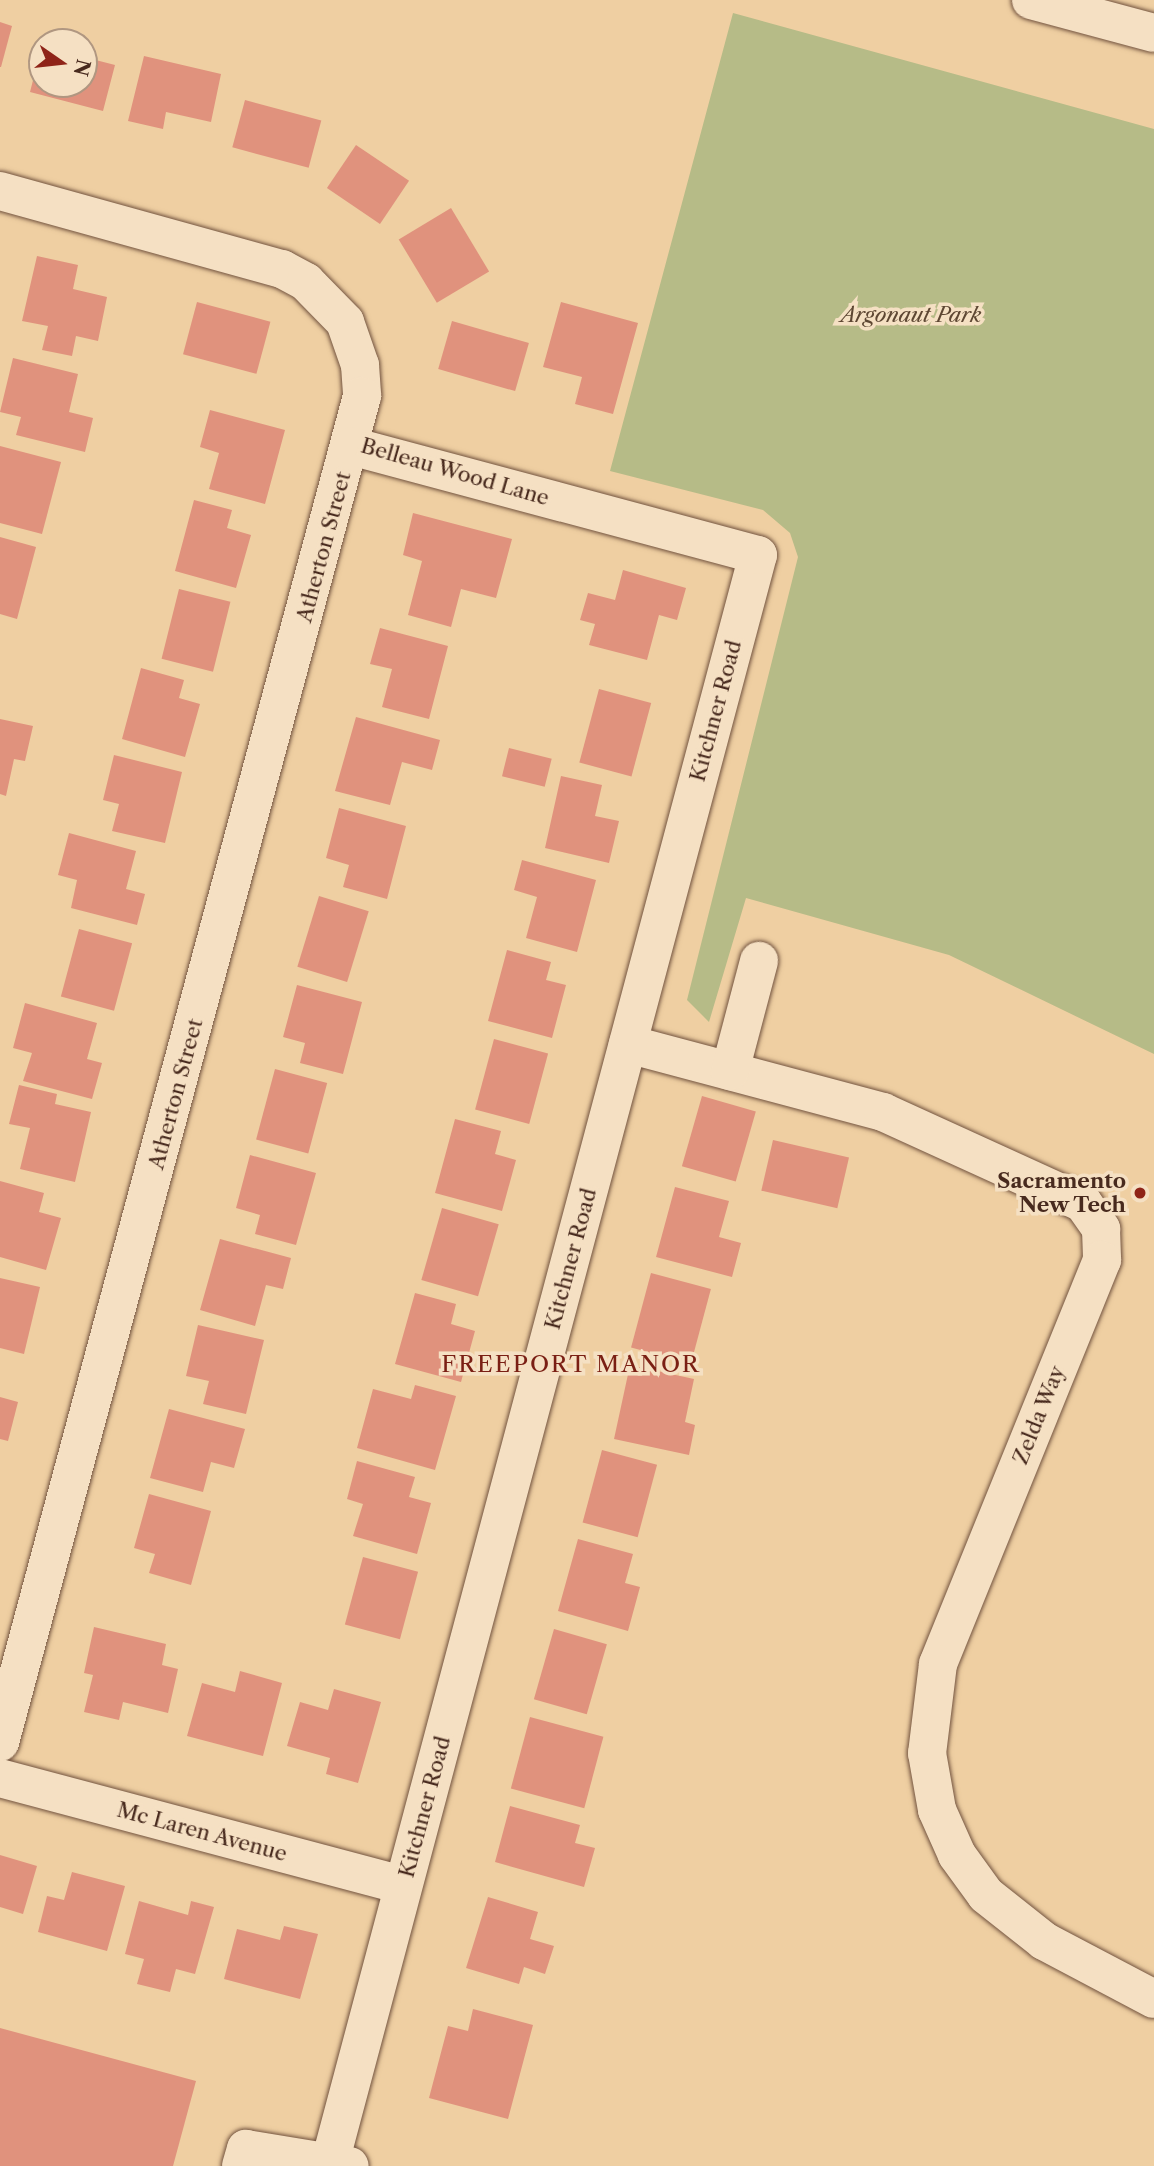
<!DOCTYPE html>
<style>
body{margin:0}
#map{position:relative;width:1154px;height:2166px;overflow:hidden;background:#efcfa2;font-family:"Libre Caslon Text",serif}
div>[style]{position:absolute}
[style*='--x']{left:calc(var(--x)*1px);top:calc(var(--y)*1px);width:calc(var(--w)*1px);rotate:calc(var(--a)*1deg)}
.green>*{inset:0;background:#b6bb87}
.building>*{inset:0;background:#e0927d;transform-origin:0 0}
.roads{filter:drop-shadow(0 0 2px #72533f) drop-shadow(0 0 2px #72533f)}
.minor>*{height:38px;margin:-19px;padding:0 19px;transform-origin:19px;border-radius:19px;background:#f5e0c3}
.dots>*{width:19px;height:19px;translate:-50% -50%;box-sizing:border-box;border:4px solid #f5e0c3;border-radius:50%}
span{translate:-50% -50%;white-space:nowrap;text-align:center;line-height:1.15;-webkit-text-stroke:7px #f5e0c3;paint-order:stroke}
.park-label{font-size:21px;color:#5e4733;font-style:italic}
.street-label{font-size:21px;color:#482a1e}
.poi-label{font-size:21px;color:#482a1e;font-weight:700}
.right{translate:-100% -50%;text-align:right}
.neighbourhood-label{font-size:23px;color:#7a1f14;letter-spacing:2px}
.north{position:absolute;left:28px;top:28px;width:70px;height:70px;box-sizing:border-box;background:#f5e0c3;border:2px solid #b09781;border-radius:50%;rotate:104deg;font-size:19px;font-weight:700;line-height:28px;text-align:center;color:#482a1e}
.north::after{content:'';display:block;margin:auto;width:24px;height:32px;background:#8f2418;clip-path:polygon(50% 0,100% 100%,50% 72%,0 100%)}
</style>
<div id="map">
<div class="green">
<div style="clip-path:polygon(733px 13px,1154px 129px,1154px 1054px,949px 955px,746px 898px,709px 1022px,687px 1000px,798px 557px,790px 533px,763px 510px,610px 471px)"></div>
</div>
<div class="building">
<div style="clip-path:polygon(0 22px,12px 26px,1px 67px,0 67px)"></div>
<div style="clip-path:polygon(41px 49px,42px 84px,84px 84px,84px 57px,115px 65px,103px 111px,30px 92px)"></div>
<div style="clip-path:polygon(144px 56px,221px 74px,211px 122px,166px 112px,163px 129px,128px 121px)"></div>
<div style="left:245px;top:100px;width:79px;height:49px;rotate:15deg"></div>
<div style="left:356px;top:145px;width:64px;height:52px;rotate:34deg"></div>
<div style="left:451px;top:208px;width:74px;height:61px;rotate:59deg"></div>
<div style="clip-path:polygon(37px 256px,78px 265px,73px 289px,107px 297px,98px 341px,76px 336px,72px 356px,42px 350px,48px 326px,22px 321px)"></div>
<div style="left:197px;top:302px;width:76px;height:54px;rotate:15deg"></div>
<div style="clip-path:polygon(561px 302px,638px 323px,613px 414px,575px 404px,582px 377px,543px 367px)"></div>
<div style="left:452px;top:321px;width:80px;height:50px;rotate:16deg"></div>
<div style="clip-path:polygon(13px 358px,78px 374px,69px 412px,93px 418px,85px 452px,16px 435px,21px 417px,0 412px)"></div>
<div style="clip-path:polygon(210px 410px,285px 430px,265px 504px,209px 489px,219px 453px,200px 447px)"></div>
<div style="clip-path:polygon(0 446px,61px 462px,42px 534px,0 523px)"></div>
<div style="clip-path:polygon(194px 500px,232px 510px,227px 528px,251px 535px,236px 588px,175px 571px)"></div>
<div style="clip-path:polygon(413px 513px,512px 539px,496px 598px,461px 589px,451px 627px,408px 615px,422px 561px,403px 555px)"></div>
<div style="clip-path:polygon(0 537px,36px 547px,17px 619px,0 614px)"></div>
<div style="clip-path:polygon(623px 570px,686px 588px,677px 620px,659px 615px,647px 660px,589px 645px,595px 624px,580px 620px,588px 593px,615px 600px)"></div>
<div style="left:179px;top:589px;width:53px;height:72px;rotate:14deg"></div>
<div style="clip-path:polygon(380px 628px,448px 646px,429px 719px,382px 707px,392px 669px,370px 664px)"></div>
<div style="clip-path:polygon(141px 668px,184px 680px,179px 698px,200px 704px,185px 757px,122px 739px)"></div>
<div style="left:599px;top:689px;width:54px;height:76px;rotate:15deg"></div>
<div style="clip-path:polygon(356px 717px,440px 740px,432px 770px,402px 762px,390px 805px,335px 791px)"></div>
<div style="clip-path:polygon(0 719px,33px 726px,25px 761px,14px 759px,6px 796px,0 794px)"></div>
<div style="left:509px;top:748px;width:44px;height:29px;rotate:14deg"></div>
<div style="clip-path:polygon(114px 755px,182px 772px,165px 843px,112px 831px,119px 804px,103px 800px)"></div>
<div style="clip-path:polygon(561px 776px,602px 785px,595px 816px,619px 821px,609px 863px,545px 848px)"></div>
<div style="clip-path:polygon(339px 808px,406px 826px,387px 899px,343px 887px,349px 865px,326px 858px)"></div>
<div style="clip-path:polygon(69px 833px,136px 851px,126px 889px,145px 894px,137px 925px,71px 908px,77px 880px,58px 875px)"></div>
<div style="clip-path:polygon(522px 860px,596px 880px,577px 952px,526px 938px,537px 897px,514px 890px)"></div>
<div style="left:319px;top:896px;width:52px;height:74px;rotate:17deg"></div>
<div style="left:79px;top:929px;width:55px;height:70px;rotate:15deg"></div>
<div style="clip-path:polygon(507px 950px,551px 962px,546px 980px,566px 985px,552px 1038px,488px 1021px)"></div>
<div style="clip-path:polygon(297px 985px,362px 1002px,343px 1074px,300px 1063px,305px 1043px,283px 1037px)"></div>
<div style="clip-path:polygon(25px 1003px,97px 1023px,87px 1059px,102px 1063px,92px 1099px,23px 1081px,32px 1053px,13px 1048px)"></div>
<div style="left:494px;top:1039px;width:56px;height:73px;rotate:15deg"></div>
<div style="left:275px;top:1069px;width:54px;height:73px;rotate:15deg"></div>
<div style="clip-path:polygon(19px 1085px,57px 1094px,55px 1104px,91px 1112px,75px 1182px,20px 1169px,30px 1128px,9px 1124px)"></div>
<div style="left:702px;top:1096px;width:56px;height:73px;rotate:16deg"></div>
<div style="clip-path:polygon(455px 1119px,501px 1131px,495px 1154px,516px 1160px,502px 1211px,435px 1193px)"></div>
<div style="left:773px;top:1140px;width:78px;height:52px;rotate:13deg"></div>
<div style="clip-path:polygon(250px 1155px,316px 1173px,296px 1245px,255px 1234px,260px 1215px,236px 1208px)"></div>
<div style="clip-path:polygon(0 1181px,44px 1193px,39px 1212px,61px 1218px,46px 1270px,0 1257px)"></div>
<div style="clip-path:polygon(675px 1187px,729px 1201px,719px 1237px,741px 1243px,732px 1277px,656px 1257px)"></div>
<div style="left:442px;top:1208px;width:59px;height:75px;rotate:16deg"></div>
<div style="clip-path:polygon(220px 1239px,291px 1258px,283px 1289px,266px 1285px,255px 1326px,200px 1310px)"></div>
<div style="left:651px;top:1273px;width:62px;height:77px;rotate:15deg"></div>
<div style="clip-path:polygon(0 1278px,40px 1287px,24px 1354px,0 1348px)"></div>
<div style="clip-path:polygon(415px 1293px,456px 1304px,451px 1324px,475px 1331px,461px 1382px,395px 1364px)"></div>
<div style="clip-path:polygon(198px 1325px,264px 1340px,246px 1414px,203px 1404px,209px 1381px,186px 1376px)"></div>
<div style="clip-path:polygon(630px 1365px,694px 1379px,685px 1422px,695px 1425px,689px 1455px,614px 1439px)"></div>
<div style="clip-path:polygon(415px 1385px,456px 1396px,435px 1470px,357px 1448px,373px 1389px,411px 1399px)"></div>
<div style="clip-path:polygon(0 1397px,18px 1402px,8px 1441px,0 1439px)"></div>
<div style="clip-path:polygon(169px 1409px,245px 1429px,234px 1468px,211px 1462px,203px 1492px,150px 1478px)"></div>
<div style="left:602px;top:1450px;width:57px;height:75px;rotate:15deg"></div>
<div style="clip-path:polygon(357px 1461px,415px 1477px,409px 1497px,431px 1503px,417px 1554px,353px 1536px,363px 1504px,347px 1499px)"></div>
<div style="clip-path:polygon(149px 1494px,211px 1511px,191px 1585px,149px 1573px,155px 1554px,134px 1548px)"></div>
<div style="clip-path:polygon(578px 1539px,633px 1554px,625px 1583px,640px 1587px,628px 1631px,558px 1611px)"></div>
<div style="left:363px;top:1557px;width:57px;height:70px;rotate:15deg"></div>
<div style="clip-path:polygon(94px 1627px,166px 1644px,162px 1665px,178px 1669px,168px 1713px,123px 1702px,119px 1720px,84px 1712px,93px 1675px,84px 1673px)"></div>
<div style="left:554px;top:1629px;width:55px;height:73px;rotate:16deg"></div>
<div style="clip-path:polygon(240px 1671px,282px 1683px,263px 1756px,187px 1736px,202px 1683px,235px 1692px)"></div>
<div style="clip-path:polygon(334px 1689px,381px 1702px,358px 1783px,326px 1774px,330px 1758px,287px 1746px,300px 1702px,328px 1710px)"></div>
<div style="left:530px;top:1717px;width:76px;height:74px;rotate:15deg"></div>
<div style="clip-path:polygon(510px 1806px,580px 1825px,575px 1843px,595px 1848px,584px 1887px,495px 1862px)"></div>
<div style="clip-path:polygon(0 1855px,37px 1866px,23px 1914px,0 1907px)"></div>
<div style="clip-path:polygon(72px 1872px,125px 1886px,107px 1951px,38px 1932px,47px 1896px,64px 1900px)"></div>
<div style="clip-path:polygon(488px 1897px,538px 1912px,530px 1939px,554px 1946px,545px 1974px,524px 1967px,519px 1984px,466px 1968px)"></div>
<div style="clip-path:polygon(139px 1901px,188px 1915px,191px 1901px,214px 1907px,195px 1974px,176px 1969px,170px 1992px,137px 1984px,144px 1959px,125px 1954px)"></div>
<div style="clip-path:polygon(284px 1926px,318px 1934px,300px 1999px,224px 1979px,237px 1929px,280px 1940px)"></div>
<div style="clip-path:polygon(473px 2009px,533px 2025px,508px 2119px,429px 2098px,448px 2026px,468px 2031px)"></div>
<div style="clip-path:polygon(0 2028px,196px 2081px,173px 2166px,0 2166px)"></div>
</div>
<div class="roads">
<div class="minor">
<div style="--x:1031;--y:0;--w:127;--a:15"></div>
<div style="--x:0;--y:191;--w:293;--a:15.5"></div>
<div style="--x:282;--y:269;--w:27;--a:28"></div>
<div style="--x:306;--y:282;--w:56;--a:45.7"></div>
<div style="--x:345;--y:322;--w:46;--a:70.8"></div>
<div style="--x:360;--y:365;--w:31;--a:86"></div>
<div style="--x:362;--y:396;--w:1394;--a:105.05"></div>
<div style="--x:628;--y:1044;--w:264;--a:14.9"></div>
<div style="--x:883;--y:1112;--w:220;--a:24.5"></div>
<div style="--x:1083;--y:1203;--w:32;--a:55"></div>
<div style="--x:1101;--y:1229;--w:31;--a:88"></div>
<div style="--x:1102;--y:1260;--w:436;--a:112.1"></div>
<div style="--x:938;--y:1664;--w:90;--a:97"></div>
<div style="--x:927;--y:1753;--w:58;--a:80"></div>
<div style="--x:937;--y:1810;--w:49;--a:66"></div>
<div style="--x:957;--y:1855;--w:49;--a:54.1"></div>
<div style="--x:986;--y:1895;--w:74;--a:38.4"></div>
<div style="--x:1044;--y:1941;--w:124;--a:27.8"></div>
<div style="--x:730;--y:1071;--w:114;--a:-75.2"></div>
<div style="--x:0;--y:1778;--w:417;--a:14.9"></div>
<div style="--x:241;--y:2166;--w:18;--a:-74"></div>
<div style="--x:246;--y:2149;--w:105;--a:9.3"></div>
<div style="--x:329;--y:2166;--w:1667;--a:-75.09"></div>
<div style="--x:758;--y:555;--w:420;--a:-165"></div>
</div>
</div>
<div class="dots">
<div style="left:1140px;top:1193px;background:#8f2418"></div>
</div>
<div class="park-label">
<span style="left:911px;top:315px">Argonaut Park</span>
</div>
<div class="street-label">
<span style="left:455px;top:472px;rotate:16deg">Belleau Wood Lane</span>
<span style="left:324px;top:547px;rotate:-75deg">Atherton Street</span>
<span style="left:716px;top:711px;rotate:-75deg">Kitchner Road</span>
<span style="left:176px;top:1094px;rotate:-75deg">Atherton Street</span>
<span style="left:571px;top:1259px;rotate:-75deg">Kitchner Road</span>
<span style="left:1039px;top:1415px;rotate:-68deg">Zelda Way</span>
<span style="left:425px;top:1807px;rotate:-75deg">Kitchner Road</span>
<span style="left:202px;top:1832px;rotate:15deg">Mc Laren Avenue</span>
</div>
<div class="poi-label">
<span class="right" style="left:1126px;top:1193px">Sacramento<br>New Tech</span>
</div>
<div class="neighbourhood-label">
<span style="left:571px;top:1364px">FREEPORT MANOR</span>
</div>
<div class="north">N</div>
</div>
